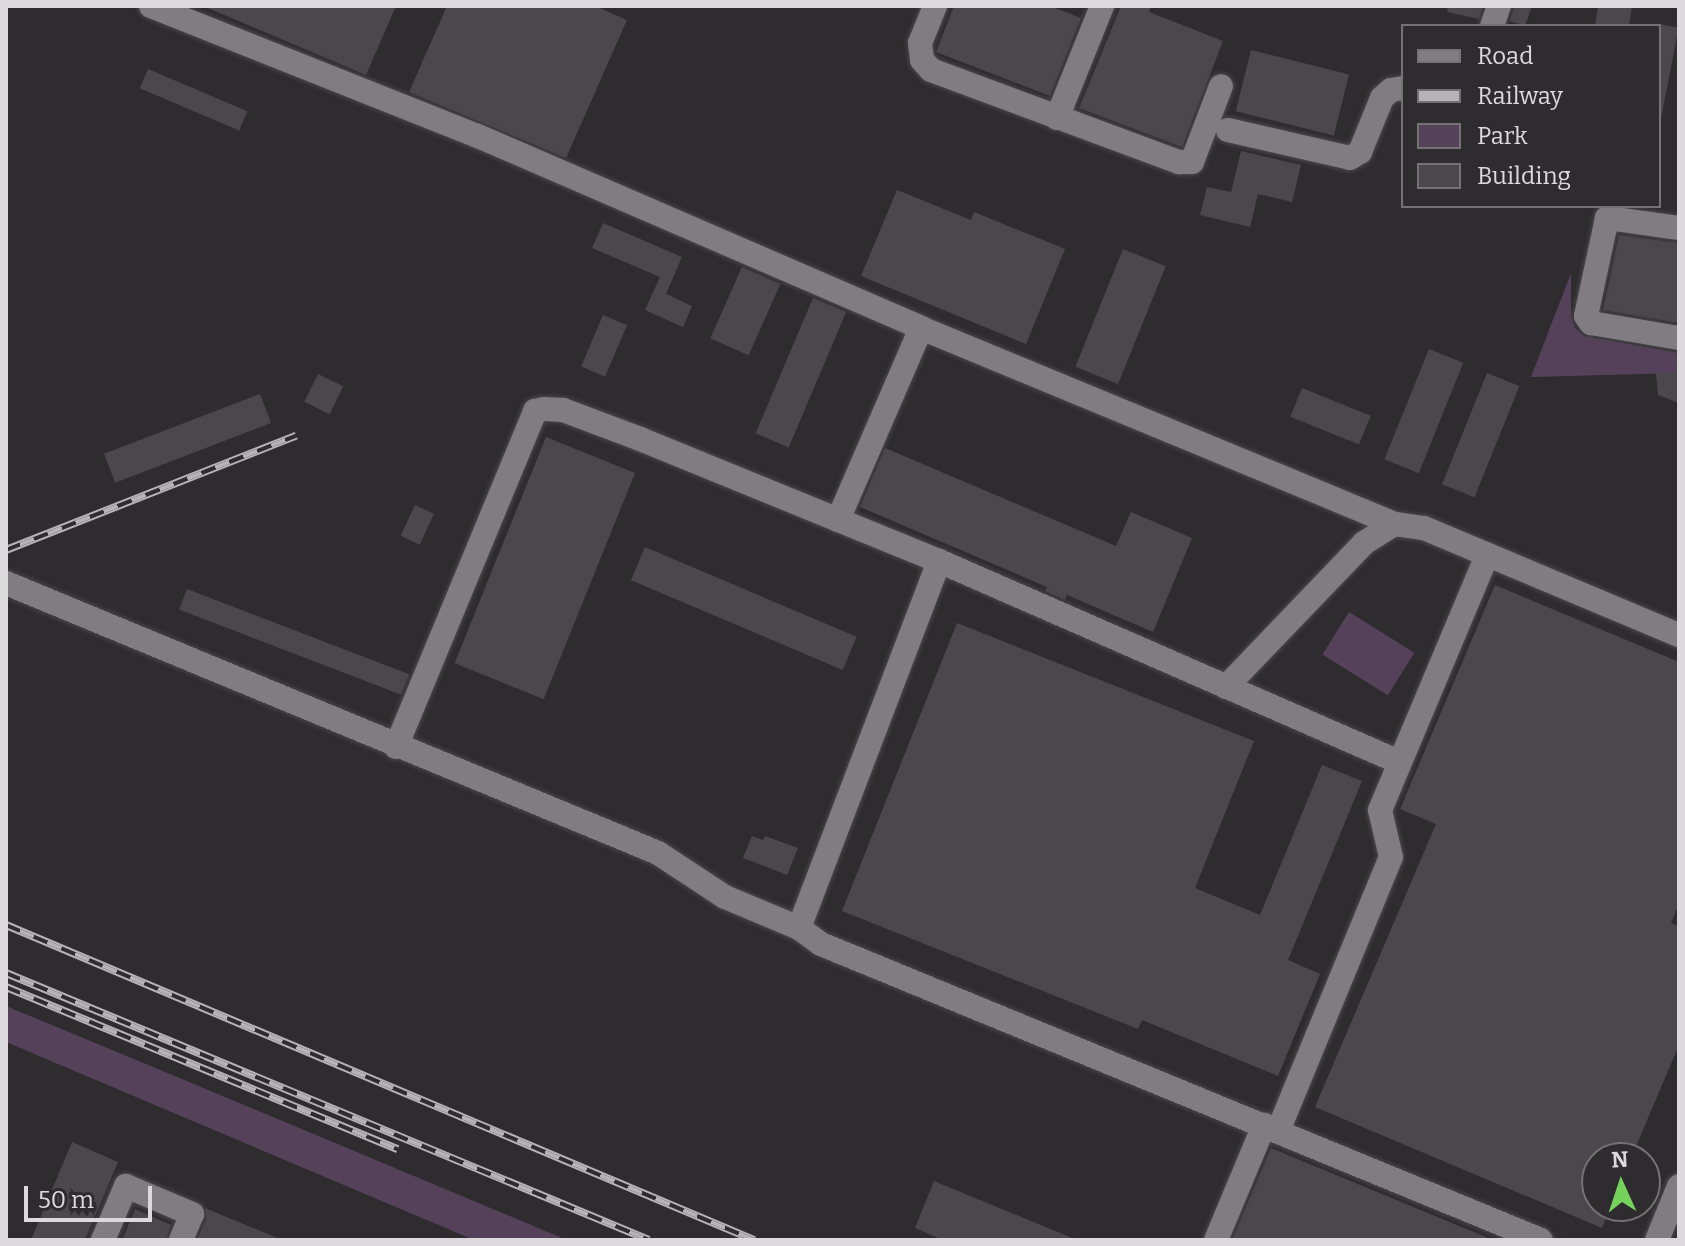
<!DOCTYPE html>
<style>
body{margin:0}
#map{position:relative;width:1685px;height:1246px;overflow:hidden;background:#2f2c30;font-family:Bitter,serif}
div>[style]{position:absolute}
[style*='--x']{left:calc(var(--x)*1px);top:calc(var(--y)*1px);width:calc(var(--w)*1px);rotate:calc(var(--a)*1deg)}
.green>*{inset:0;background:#55425a;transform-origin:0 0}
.building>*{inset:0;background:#4c474d;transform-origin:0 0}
.roads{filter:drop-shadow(0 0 2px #4a474b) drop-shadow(0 0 2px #4a474b)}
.minor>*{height:24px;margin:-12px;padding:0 12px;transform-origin:12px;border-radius:12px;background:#807c82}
.rail>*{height:8px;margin-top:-4px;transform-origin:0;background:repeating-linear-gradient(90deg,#2f2c30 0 15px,#b5b3b6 0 30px);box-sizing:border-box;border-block:2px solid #b5b3b6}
span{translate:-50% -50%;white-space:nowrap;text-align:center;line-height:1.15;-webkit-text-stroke:8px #2f2c30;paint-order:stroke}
.frame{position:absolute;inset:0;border:8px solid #dcdadd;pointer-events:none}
.legend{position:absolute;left:1401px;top:24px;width:260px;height:184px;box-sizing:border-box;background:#2f2c30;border:2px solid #747275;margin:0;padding:10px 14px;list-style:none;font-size:24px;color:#dcdadd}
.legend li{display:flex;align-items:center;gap:16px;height:40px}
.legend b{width:40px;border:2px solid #747275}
.north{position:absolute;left:1581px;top:1142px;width:80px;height:80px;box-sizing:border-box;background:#2f2c30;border:2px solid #747275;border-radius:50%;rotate:357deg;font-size:22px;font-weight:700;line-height:32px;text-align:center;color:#dcdadd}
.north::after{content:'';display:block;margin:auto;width:28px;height:36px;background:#75d25b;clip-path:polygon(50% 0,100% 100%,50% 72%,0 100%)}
.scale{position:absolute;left:24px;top:1186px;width:128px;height:36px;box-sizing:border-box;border:4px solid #dcdadd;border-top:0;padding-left:10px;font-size:24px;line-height:28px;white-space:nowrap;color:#dcdadd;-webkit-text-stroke:6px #2f2c30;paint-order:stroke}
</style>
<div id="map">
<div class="green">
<div style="clip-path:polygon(1571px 273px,1571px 316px,1575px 328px,1584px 336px,1679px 353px,1679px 373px,1531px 377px)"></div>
<div style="left:1349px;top:612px;width:77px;height:50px;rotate:32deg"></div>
<div style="clip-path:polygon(6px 1006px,170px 1074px,567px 1240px,474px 1240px,6px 1042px)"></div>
</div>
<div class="building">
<div style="clip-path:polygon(203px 6px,396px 6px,366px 75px)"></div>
<div style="clip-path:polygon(447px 6px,595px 6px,627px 20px,566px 158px,409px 92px)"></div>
<div style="clip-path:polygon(954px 6px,1050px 6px,1081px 18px,1050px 96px,936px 52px)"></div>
<div style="clip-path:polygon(1121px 6px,1151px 6px,1149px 12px,1223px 41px,1182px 147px,1079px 108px)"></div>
<div style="clip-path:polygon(1448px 6px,1483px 6px,1479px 19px,1447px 12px)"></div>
<div style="clip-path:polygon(1514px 6px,1532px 6px,1525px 26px,1510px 21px)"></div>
<div style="clip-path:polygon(1598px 6px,1632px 6px,1629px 26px,1595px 26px)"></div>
<div style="left:1659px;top:24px;width:20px;height:171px;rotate:11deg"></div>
<div style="left:1251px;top:50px;width:101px;height:63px;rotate:14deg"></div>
<div style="left:148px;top:69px;width:108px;height:21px;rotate:23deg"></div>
<div style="clip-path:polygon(1241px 151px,1301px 165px,1292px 202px,1258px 194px,1250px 227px,1200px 215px,1207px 187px,1231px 192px)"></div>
<div style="clip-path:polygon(897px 190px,971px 220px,974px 212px,1065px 249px,1026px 344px,861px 276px)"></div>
<div style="clip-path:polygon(603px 223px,682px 257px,666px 294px,692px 306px,683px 327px,645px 310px,660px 277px,592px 248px)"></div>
<div style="clip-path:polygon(1619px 235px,1679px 243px,1679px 323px,1603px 310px)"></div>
<div style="left:1123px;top:249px;width:46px;height:127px;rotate:22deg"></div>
<div style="left:742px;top:267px;width:42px;height:78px;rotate:24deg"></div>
<div style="left:813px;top:298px;width:36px;height:147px;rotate:23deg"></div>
<div style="left:603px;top:315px;width:26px;height:56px;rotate:23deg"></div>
<div style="left:1429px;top:349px;width:37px;height:119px;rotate:22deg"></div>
<div style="left:1487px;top:373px;width:35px;height:120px;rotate:22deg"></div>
<div style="clip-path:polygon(1656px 373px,1679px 373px,1679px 403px,1658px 395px)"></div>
<div style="left:318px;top:374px;width:28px;height:31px;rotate:26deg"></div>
<div style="left:1302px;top:388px;width:74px;height:31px;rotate:22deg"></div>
<div style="left:260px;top:394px;width:31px;height:167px;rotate:69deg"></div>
<div style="left:546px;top:437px;width:96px;height:244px;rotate:22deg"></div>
<div style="clip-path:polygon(885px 448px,1116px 546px,1131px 512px,1192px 538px,1153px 632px,1067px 595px,1065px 600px,1045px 591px,1047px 587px,860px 507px)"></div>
<div style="left:415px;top:505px;width:21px;height:34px;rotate:25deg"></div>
<div style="left:645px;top:547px;width:230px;height:36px;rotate:23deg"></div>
<div style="clip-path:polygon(1495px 585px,1679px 662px,1679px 903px,1671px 923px,1679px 926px,1679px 1045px,1631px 1158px,1597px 1158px,1597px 1206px,1611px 1206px,1602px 1228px,1315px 1107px,1436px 824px,1400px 809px)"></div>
<div style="left:187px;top:589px;width:238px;height:22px;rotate:21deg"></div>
<div style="clip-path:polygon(957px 623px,1254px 741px,1195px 888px,1260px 915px,1322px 765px,1362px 781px,1288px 960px,1320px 974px,1278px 1076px,1142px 1020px,1138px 1029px,842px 911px)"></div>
<div style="clip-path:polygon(752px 836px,763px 840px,765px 836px,798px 848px,787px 875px,743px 858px)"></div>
<div style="clip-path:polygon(72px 1142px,118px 1162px,85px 1240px,31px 1240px)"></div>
<div style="clip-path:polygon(1271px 1148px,1493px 1240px,1232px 1240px)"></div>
<div style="clip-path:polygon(934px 1181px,1077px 1240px,943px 1240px,915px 1228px)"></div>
<div style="clip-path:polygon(205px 1208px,282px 1240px,197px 1240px,206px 1219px)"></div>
<div style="clip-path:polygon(135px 1209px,171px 1225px,166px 1240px,122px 1240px)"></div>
</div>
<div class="roads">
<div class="minor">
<div style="--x:151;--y:6;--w:352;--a:21.7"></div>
<div style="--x:478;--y:136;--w:483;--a:23.4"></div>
<div style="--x:921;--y:328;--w:513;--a:22.47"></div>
<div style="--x:1395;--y:524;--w:29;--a:8"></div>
<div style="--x:1424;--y:528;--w:277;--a:22.8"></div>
<div style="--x:935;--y:6;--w:40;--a:112"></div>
<div style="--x:920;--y:43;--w:17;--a:83"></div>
<div style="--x:922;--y:60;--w:13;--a:48"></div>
<div style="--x:931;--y:70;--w:265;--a:20.4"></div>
<div style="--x:1179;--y:162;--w:13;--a:0"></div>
<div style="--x:1192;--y:162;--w:81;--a:-69.1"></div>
<div style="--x:1492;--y:26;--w:21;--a:-71"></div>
<div style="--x:1057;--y:118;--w:121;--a:-68.1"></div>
<div style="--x:1228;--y:130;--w:125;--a:12.9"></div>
<div style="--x:1350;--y:158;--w:12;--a:-31"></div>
<div style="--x:1360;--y:152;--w:58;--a:-67.8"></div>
<div style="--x:1382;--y:98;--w:12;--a:-42"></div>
<div style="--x:1391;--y:90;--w:12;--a:-9"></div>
<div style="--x:1679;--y:228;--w:73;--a:-172.1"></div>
<div style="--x:1607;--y:218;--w:100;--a:102.1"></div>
<div style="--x:1586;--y:316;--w:9;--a:54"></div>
<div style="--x:1591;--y:323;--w:89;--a:9.7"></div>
<div style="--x:838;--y:520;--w:209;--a:-66.6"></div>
<div style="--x:6;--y:583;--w:706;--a:22.49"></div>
<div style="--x:658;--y:853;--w:80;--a:33.3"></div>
<div style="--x:725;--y:897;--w:80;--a:22.7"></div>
<div style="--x:799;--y:928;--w:393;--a:-69.1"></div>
<div style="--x:1226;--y:687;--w:199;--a:-46.2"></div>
<div style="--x:1364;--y:543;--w:36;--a:-32"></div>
<div style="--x:396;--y:747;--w:364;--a:-67.5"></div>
<div style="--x:535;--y:411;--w:9;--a:-13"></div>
<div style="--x:544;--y:409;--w:19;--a:3"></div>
<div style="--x:563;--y:410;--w:82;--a:20.6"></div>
<div style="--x:640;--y:439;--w:323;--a:22.2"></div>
<div style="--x:939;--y:561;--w:502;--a:23.6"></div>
<div style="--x:799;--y:928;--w:27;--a:36"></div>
<div style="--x:821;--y:944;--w:778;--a:22.35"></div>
<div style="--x:1278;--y:1131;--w:296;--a:-67.6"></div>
<div style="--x:1391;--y:857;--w:48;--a:-103.2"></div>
<div style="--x:1380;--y:810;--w:277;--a:-67.2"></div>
<div style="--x:103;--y:1240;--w:59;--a:-66.9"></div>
<div style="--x:126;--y:1186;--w:72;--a:23"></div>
<div style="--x:192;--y:1214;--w:28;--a:113"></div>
<div style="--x:1216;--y:1240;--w:125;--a:-67.3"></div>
<div style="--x:1657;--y:1240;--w:58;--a:-67.8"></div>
</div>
</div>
<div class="rail">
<div style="--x:6;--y:550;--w:312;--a:-21.5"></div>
<div style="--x:6;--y:925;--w:812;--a:22.84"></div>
<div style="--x:6;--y:973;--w:696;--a:22.55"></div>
<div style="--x:6;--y:987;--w:424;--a:22.5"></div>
</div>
<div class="frame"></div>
<ul class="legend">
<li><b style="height:10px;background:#807c82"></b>Road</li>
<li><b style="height:10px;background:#b5b3b6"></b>Railway</li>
<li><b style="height:22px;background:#55425a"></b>Park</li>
<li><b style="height:22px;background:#4c474d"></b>Building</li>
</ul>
<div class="north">N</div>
<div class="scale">50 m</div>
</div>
